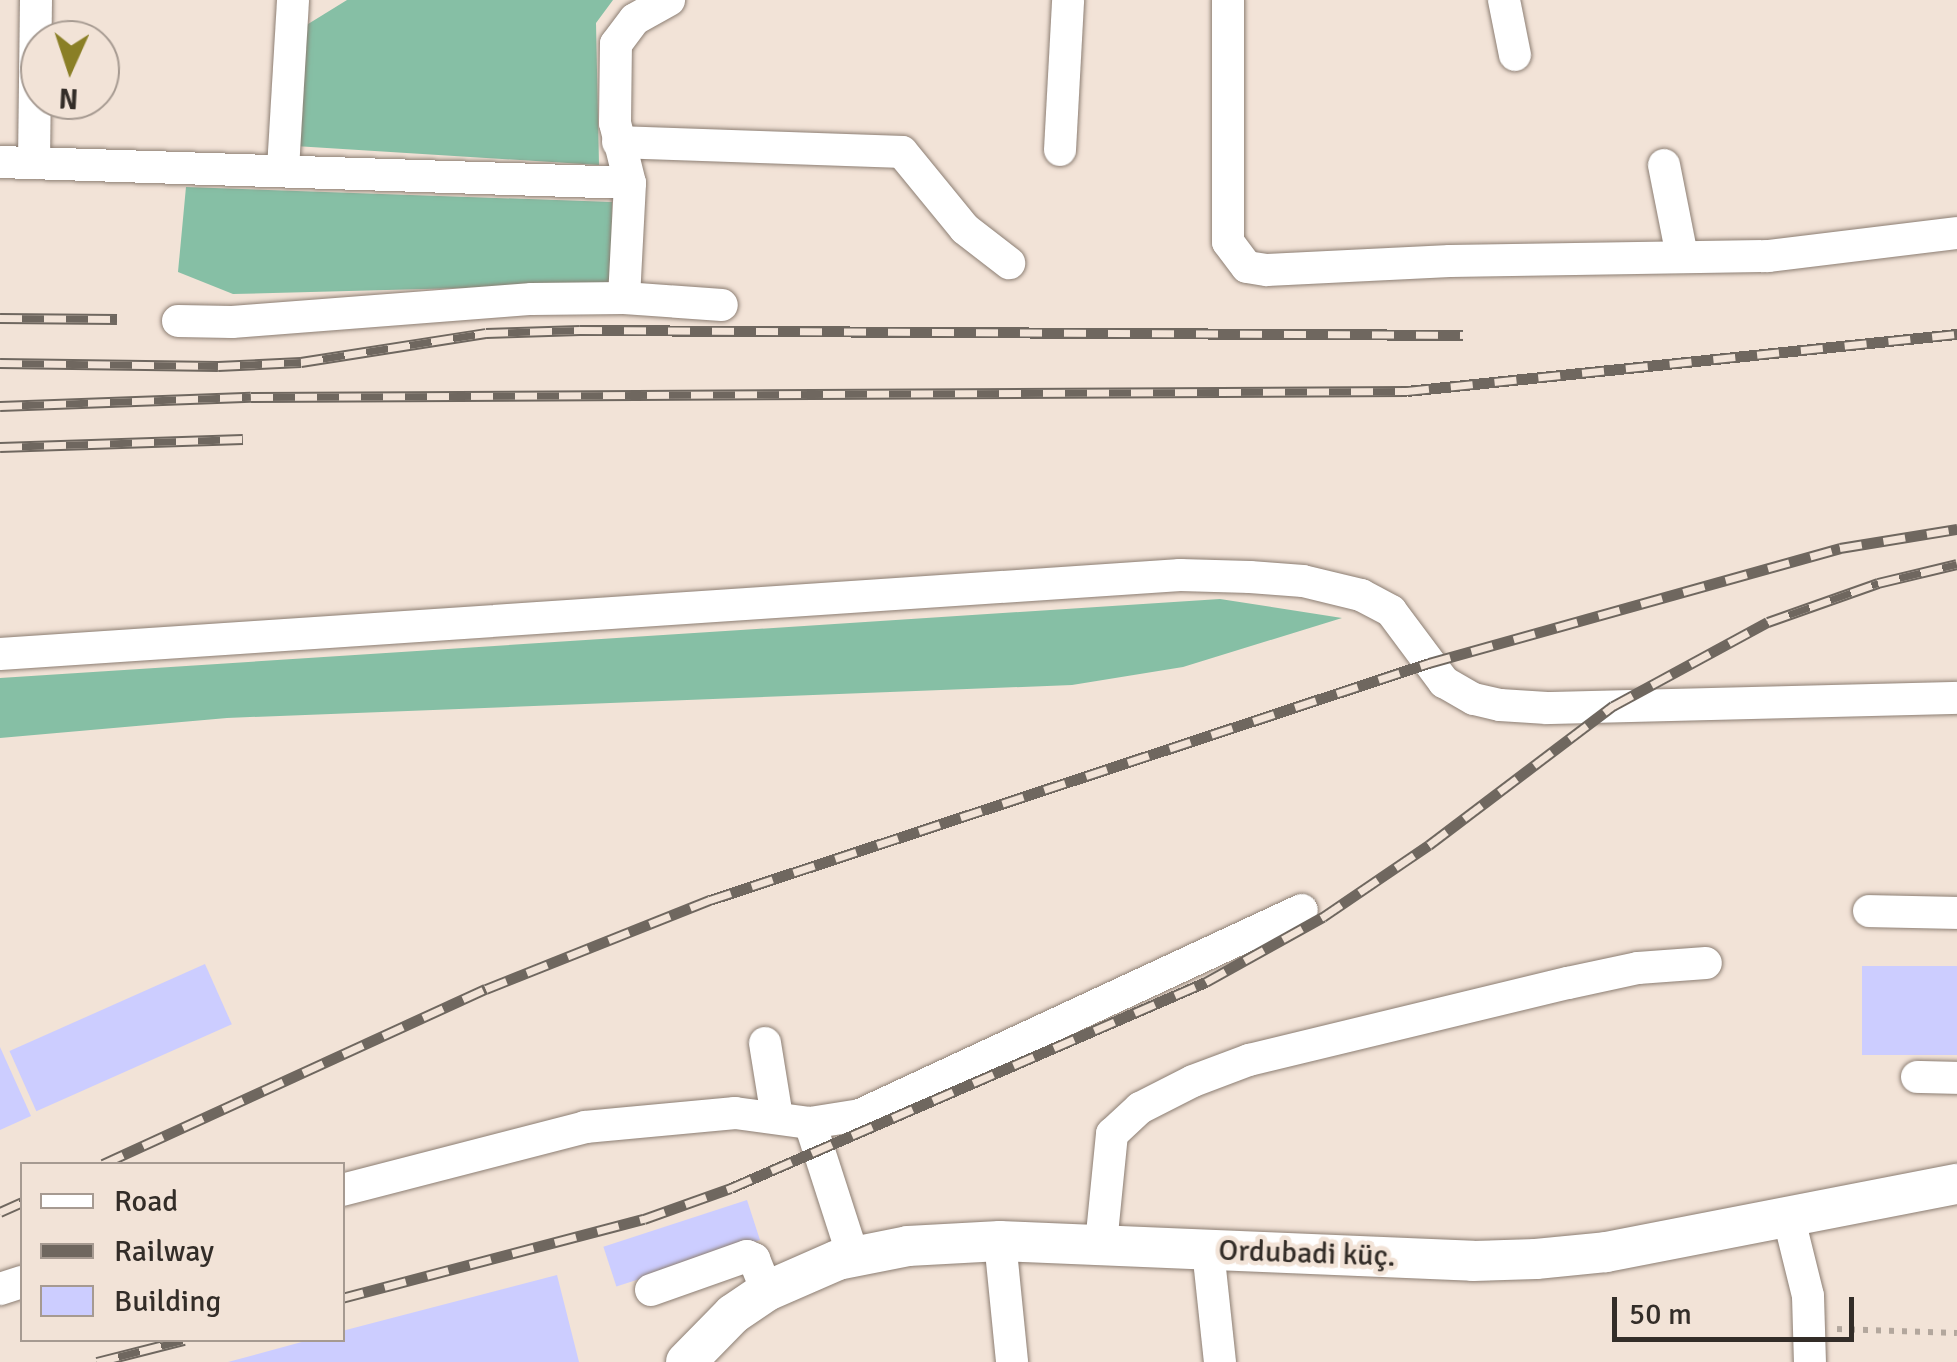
<!DOCTYPE html>
<meta charset="utf-8">
<style>
body{margin:0}
#map{position:relative;width:1957px;height:1362px;overflow:hidden;background:#f2e3d7;font-family:Signika,sans-serif}
div>[style]{position:absolute}
[style*='--x']{left:calc(var(--x)*1px);top:calc(var(--y)*1px);width:calc(var(--w)*1px);rotate:calc(var(--a)*1deg)}
.forest>*{inset:0;background:#86bfa5}
.building>*{inset:0;background:#cccdff;transform-origin:0 0}
.path>*{height:6px;margin-top:-3px;transform-origin:0;background:repeating-linear-gradient(90deg,#b3a79d 0 5px,transparent 0 13px)}
.roads{filter:drop-shadow(0 0 2px #8c7e73) drop-shadow(0 0 2px #8c7e73)}
.minor>*{height:32px;margin:-16px;padding:0 16px;transform-origin:16px;border-radius:16px;background:#fff}
.major>*{height:40px;margin:-20px;padding:0 20px;transform-origin:20px;border-radius:20px;background:#fff}
.rail>*{height:11px;margin-top:-5.5px;transform-origin:0;background:repeating-linear-gradient(90deg,#f2e3d7 0 22px,#6f675f 0 44px);box-sizing:border-box;border-block:2px solid #6f675f}
span{translate:-50% -50%;white-space:nowrap;text-align:center;line-height:1.15;-webkit-text-stroke:9px #f2e3d7;paint-order:stroke}
.street-label{font-size:30px;color:#332d28}
.legend{position:absolute;left:20px;top:1162px;width:325px;height:180px;box-sizing:border-box;background:#f2e3d7;border:2px solid #a69a91;margin:0;padding:12px 18px;list-style:none;font-size:30px;color:#332d28}
.legend li{display:flex;align-items:center;gap:20px;height:50px}
.legend b{width:50px;border:2px solid #a69a91}
.north{position:absolute;left:20px;top:20px;width:100px;height:100px;box-sizing:border-box;background:#f2e3d7;border:2px solid #a69a91;border-radius:50%;rotate:183deg;font-size:28px;font-weight:700;line-height:40px;text-align:center;color:#332d28}
.north::after{content:'';display:block;margin:auto;width:35px;height:45px;background:#8a7f26;clip-path:polygon(50% 0,100% 100%,50% 72%,0 100%)}
.scale{position:absolute;left:1612px;top:1297px;width:242px;height:45px;box-sizing:border-box;border:5px solid #332d28;border-top:0;padding-left:12px;font-size:30px;line-height:35px;white-space:nowrap;color:#332d28;-webkit-text-stroke:8px #f2e3d7;paint-order:stroke}
</style>
<div id="map">
<div class="forest">
<div style="clip-path:polygon(347px 0,613px 0,596px 23px,599px 165px,295px 146px,300px 29px)"></div>
<div style="clip-path:polygon(186px 187px,612px 202px,611px 284px,233px 294px,178px 272px)"></div>
<div style="clip-path:polygon(1220px 599px,1342px 618px,1183px 667px,1072px 685px,227px 718px,0 738px,0 678px)"></div>
</div>
<div class="building">
<div style="left:205px;top:964px;width:66px;height:214px;rotate:66deg"></div>
<div style="left:1862px;top:966px;width:95px;height:89px"></div>
<div style="clip-path:polygon(0 1047px,31px 1116px,0 1130px)"></div>
<div style="left:747px;top:1200px;width:42px;height:151px;rotate:72deg"></div>
<div style="clip-path:polygon(557px 1275px,579px 1362px,228px 1362px,309px 1340px,342px 1340px,342px 1331px)"></div>
</div>
<div class="path">
<div style="--x:1837;--y:1329;--w:120;--a:1.9"></div>
</div>
<div class="roads">
<div class="minor">
<div style="--x:1228;--y:0;--w:242;--a:90"></div>
<div style="--x:1228;--y:242;--w:31;--a:53"></div>
<div style="--x:1247;--y:267;--w:20;--a:9"></div>
<div style="--x:1267;--y:270;--w:183;--a:-2.8"></div>
<div style="--x:1450;--y:261;--w:319;--a:-0.9"></div>
<div style="--x:1769;--y:256;--w:189;--a:-7"></div>
<div style="--x:1504;--y:0;--w:56;--a:78.7"></div>
<div style="--x:618;--y:142;--w:284;--a:2"></div>
<div style="--x:902;--y:152;--w:99;--a:50.7"></div>
<div style="--x:965;--y:229;--w:56;--a:37.7"></div>
<div style="--x:1060;--y:150;--w:150;--a:-86.9"></div>
<div style="--x:0;--y:162;--w:630;--a:1.91"></div>
<div style="--x:34;--y:163;--w:163;--a:-89.3"></div>
<div style="--x:1664;--y:165;--w:93;--a:78.8"></div>
<div style="--x:283;--y:169;--w:169;--a:-86.6"></div>
<div style="--x:624;--y:298;--w:115;--a:-87"></div>
<div style="--x:630;--y:183;--w:62;--a:-104"></div>
<div style="--x:615;--y:123;--w:79;--a:-89.3"></div>
<div style="--x:616;--y:44;--w:31;--a:-53"></div>
<div style="--x:635;--y:19;--w:39;--a:-29"></div>
<div style="--x:178;--y:321;--w:54;--a:1.1"></div>
<div style="--x:232;--y:322;--w:301;--a:-4.4"></div>
<div style="--x:532;--y:299;--w:92;--a:-0.6"></div>
<div style="--x:624;--y:298;--w:98;--a:4.1"></div>
<div style="--x:0;--y:654;--w:1183;--a:-3.83"></div>
<div style="--x:1180;--y:575;--w:70;--a:1.6"></div>
<div style="--x:1250;--y:577;--w:53;--a:4.3"></div>
<div style="--x:1303;--y:581;--w:60;--a:13.6"></div>
<div style="--x:1361;--y:595;--w:34;--a:28"></div>
<div style="--x:1391;--y:611;--w:89;--a:53.3"></div>
<div style="--x:1444;--y:682;--w:34;--a:30"></div>
<div style="--x:1474;--y:699;--w:27;--a:13"></div>
<div style="--x:1500;--y:705;--w:47;--a:3.7"></div>
<div style="--x:1547;--y:708;--w:410;--a:-1.4"></div>
<div style="--x:1869;--y:911;--w:88;--a:1.3"></div>
<div style="--x:765;--y:1043;--w:75;--a:80.8"></div>
<div style="--x:1917;--y:1077;--w:40;--a:1.4"></div>
<div style="--x:810;--y:1123;--w:140;--a:72.1"></div>
<div style="--x:342;--y:1190;--w:251;--a:-14.5"></div>
<div style="--x:585;--y:1127;--w:151;--a:-5.3"></div>
<div style="--x:735;--y:1113;--w:76;--a:7.6"></div>
<div style="--x:810;--y:1123;--w:51;--a:-9.1"></div>
<div style="--x:860;--y:1115;--w:487;--a:-24.9"></div>
<div style="--x:1788;--y:1215;--w:83;--a:76.1"></div>
<div style="--x:1808;--y:1296;--w:66;--a:88.3"></div>
<div style="--x:1000;--y:1241;--w:122;--a:84.3"></div>
<div style="--x:1101;--y:1244;--w:111;--a:-84.3"></div>
<div style="--x:1112;--y:1134;--w:38;--a:-43"></div>
<div style="--x:1140;--y:1108;--w:59;--a:-27"></div>
<div style="--x:1193;--y:1081;--w:60;--a:-20.6"></div>
<div style="--x:1249;--y:1060;--w:328;--a:-13.6"></div>
<div style="--x:1568;--y:983;--w:72;--a:-12.1"></div>
<div style="--x:1638;--y:968;--w:68;--a:-4.2"></div>
<div style="--x:1208;--y:1250;--w:113;--a:83.9"></div>
<div style="--x:0;--y:1289;--w:23;--a:-18"></div>
<div style="--x:651;--y:1290;--w:102;--a:-19.5"></div>
<div style="--x:747;--y:1256;--w:8;--a:23"></div>
<div style="--x:754;--y:1259;--w:35;--a:68"></div>
</div>
<div class="major">
<div style="--x:686;--y:1362;--w:67;--a:-45.6"></div>
<div style="--x:733;--y:1314;--w:41;--a:-34.1"></div>
<div style="--x:767;--y:1291;--w:77;--a:-23.6"></div>
<div style="--x:838;--y:1260;--w:71;--a:-11.3"></div>
<div style="--x:908;--y:1246;--w:92;--a:-3.1"></div>
<div style="--x:1000;--y:1241;--w:473;--a:2.4"></div>
<div style="--x:1473;--y:1261;--w:63;--a:-1.8"></div>
<div style="--x:1536;--y:1259;--w:70;--a:-5.7"></div>
<div style="--x:1606;--y:1252;--w:358;--a:-11"></div>
</div>
</div>
<div class="rail">
<div style="--x:0;--y:318;--w:117;--a:0.5"></div>
<div style="--x:0;--y:363;--w:218;--a:0.8"></div>
<div style="--x:218;--y:366;--w:83;--a:-2.8"></div>
<div style="--x:301;--y:362;--w:187;--a:-8.9"></div>
<div style="--x:486;--y:333;--w:94;--a:-1.8"></div>
<div style="--x:580;--y:330;--w:883;--a:0.32"></div>
<div style="--x:0;--y:406;--w:251;--a:-2.1"></div>
<div style="--x:251;--y:397;--w:1156;--a:-0.3"></div>
<div style="--x:1407;--y:391;--w:553;--a:-5.92"></div>
<div style="--x:0;--y:447;--w:243;--a:-1.9"></div>
<div style="--x:103;--y:1164;--w:421;--a:-24.6"></div>
<div style="--x:486;--y:989;--w:241;--a:-21.7"></div>
<div style="--x:710;--y:900;--w:757;--a:-18.24"></div>
<div style="--x:1429;--y:663;--w:427;--a:-15.6"></div>
<div style="--x:1840;--y:548;--w:119;--a:-9.2"></div>
<div style="--x:0;--y:1212;--w:24;--a:-24"></div>
<div style="--x:342;--y:1298;--w:312;--a:-14.7"></div>
<div style="--x:644;--y:1219;--w:92;--a:-19.6"></div>
<div style="--x:731;--y:1188;--w:518;--a:-23.45"></div>
<div style="--x:1206;--y:982;--w:134;--a:-29.1"></div>
<div style="--x:1323;--y:917;--w:128;--a:-34.2"></div>
<div style="--x:1429;--y:845;--w:231;--a:-37.1"></div>
<div style="--x:1613;--y:706;--w:176;--a:-28.5"></div>
<div style="--x:1768;--y:622;--w:117;--a:-19.5"></div>
<div style="--x:1878;--y:583;--w:81;--a:-13.5"></div>
<div style="--x:97;--y:1362;--w:90;--a:-14.2"></div>
</div>
<div class="street-label">
<span style="left:1307px;top:1254px;rotate:2deg">Ordubadi küç.</span>
</div>
<ul class="legend">
<li><b style="height:12px;background:#fff"></b>Road</li>
<li><b style="height:12px;background:#6f675f"></b>Railway</li>
<li><b style="height:28px;background:#cccdff"></b>Building</li>
</ul>
<div class="north">N</div>
<div class="scale">50 m</div>
</div>
